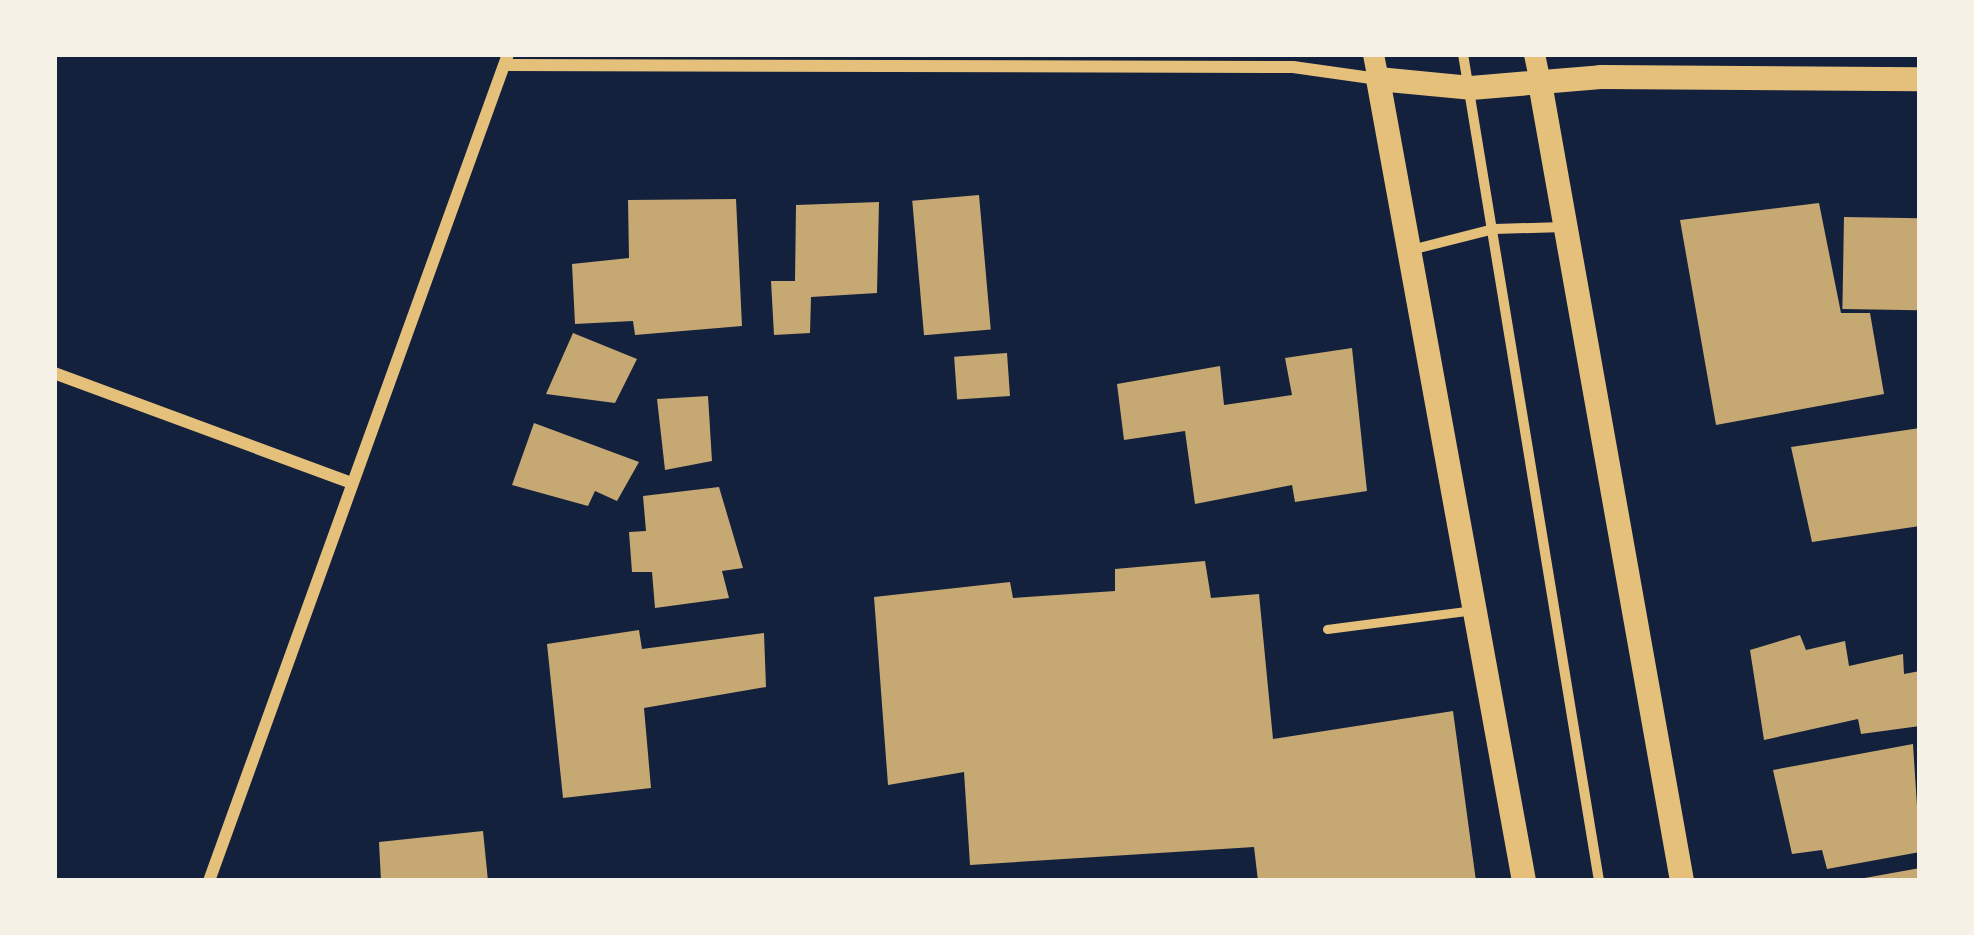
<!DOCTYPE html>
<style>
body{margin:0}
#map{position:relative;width:1974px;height:935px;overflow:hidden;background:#14213d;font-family:Mulish,sans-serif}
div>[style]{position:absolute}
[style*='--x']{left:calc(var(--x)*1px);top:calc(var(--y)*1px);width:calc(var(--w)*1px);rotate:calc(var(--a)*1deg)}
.building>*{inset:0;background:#c6a872;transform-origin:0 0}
.service>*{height:9px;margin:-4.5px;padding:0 4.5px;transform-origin:4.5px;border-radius:4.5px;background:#e5c07b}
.pedestrian>*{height:10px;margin:-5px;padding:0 5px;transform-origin:5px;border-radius:5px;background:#e5c07b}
.minor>*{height:12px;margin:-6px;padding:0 6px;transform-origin:6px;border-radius:6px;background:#e5c07b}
.tertiary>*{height:21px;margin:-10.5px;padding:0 10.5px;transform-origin:10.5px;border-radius:10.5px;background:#e5c07b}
.secondary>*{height:24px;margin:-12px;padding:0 12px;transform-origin:12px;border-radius:12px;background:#e5c07b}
span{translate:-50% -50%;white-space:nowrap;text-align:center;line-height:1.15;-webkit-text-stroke:12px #f6f1e7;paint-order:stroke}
.frame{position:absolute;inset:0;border:57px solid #f6f1e7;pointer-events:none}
</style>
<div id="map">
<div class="building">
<div style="left:979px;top:195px;width:135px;height:67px;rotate:85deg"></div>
<div style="clip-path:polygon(736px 199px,742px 326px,635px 335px,633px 321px,575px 324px,572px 264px,629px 258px,628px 200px)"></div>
<div style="clip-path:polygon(879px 202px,877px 293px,811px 297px,810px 333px,774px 335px,771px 281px,795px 281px,796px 205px)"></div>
<div style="clip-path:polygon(1819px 203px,1841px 313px,1870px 313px,1884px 394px,1716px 425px,1680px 220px)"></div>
<div style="left:1844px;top:217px;width:76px;height:92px;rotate:1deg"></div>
<div style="clip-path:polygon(573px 333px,637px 359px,615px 403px,546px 394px)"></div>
<div style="clip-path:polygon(1352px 348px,1367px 491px,1295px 502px,1292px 485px,1195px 504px,1185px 431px,1124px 440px,1117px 384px,1220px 366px,1224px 405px,1292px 395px,1285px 358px)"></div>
<div style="left:1007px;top:353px;width:43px;height:53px;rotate:86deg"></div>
<div style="clip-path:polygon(708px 396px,712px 461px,665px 470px,657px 399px)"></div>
<div style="clip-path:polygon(534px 423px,639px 462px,617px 501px,595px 491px,588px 506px,512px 485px)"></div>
<div style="clip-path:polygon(1920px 428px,1920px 526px,1812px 542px,1791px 447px)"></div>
<div style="clip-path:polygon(719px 487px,743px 568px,722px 571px,729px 598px,655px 608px,652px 572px,632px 572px,629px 532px,646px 531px,643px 496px)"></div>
<div style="clip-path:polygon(1205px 561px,1211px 598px,1259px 594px,1273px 739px,1453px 711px,1476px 881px,1258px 881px,1254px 847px,970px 865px,964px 772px,888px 785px,874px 597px,1010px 582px,1013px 598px,1115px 591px,1115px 569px)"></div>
<div style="clip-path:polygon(639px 630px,642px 649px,764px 633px,766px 687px,644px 708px,651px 788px,563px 798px,547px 644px)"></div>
<div style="clip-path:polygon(1800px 635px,1806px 650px,1845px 641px,1849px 666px,1903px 654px,1904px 674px,1920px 671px,1920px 726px,1861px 734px,1858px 719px,1764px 740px,1750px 650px)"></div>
<div style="clip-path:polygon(1913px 744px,1920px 852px,1827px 869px,1822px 850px,1792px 854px,1773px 770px)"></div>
<div style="clip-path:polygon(483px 831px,488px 881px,381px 881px,379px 842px)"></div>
<div style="clip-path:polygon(1920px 868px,1920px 881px,1859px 881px,1859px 879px)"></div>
</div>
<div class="service">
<div style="--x:1327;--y:629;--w:148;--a:-7.4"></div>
</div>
<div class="pedestrian">
<div style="--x:1463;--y:54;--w:838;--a:80.66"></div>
<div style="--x:1411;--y:250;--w:86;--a:-14.2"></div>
<div style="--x:1494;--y:229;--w:70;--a:-1.6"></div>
</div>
<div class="minor">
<div style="--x:505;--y:65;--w:788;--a:0.15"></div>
<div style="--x:1293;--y:67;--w:86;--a:8"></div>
<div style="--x:54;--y:373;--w:314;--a:20.3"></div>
<div style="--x:209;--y:881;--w:879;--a:-70.12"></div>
</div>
<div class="tertiary">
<div style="--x:1373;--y:54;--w:25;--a:79"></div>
<div style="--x:1534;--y:54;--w:30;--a:78"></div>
</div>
<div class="secondary">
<div style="--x:1540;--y:83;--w:811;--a:79.91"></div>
<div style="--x:1524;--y:881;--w:815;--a:-100.32"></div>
<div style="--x:1378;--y:79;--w:93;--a:5.5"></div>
<div style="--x:1471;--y:88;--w:130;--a:-4.8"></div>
<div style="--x:1601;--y:77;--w:319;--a:0.4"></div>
</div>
<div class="frame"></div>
</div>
